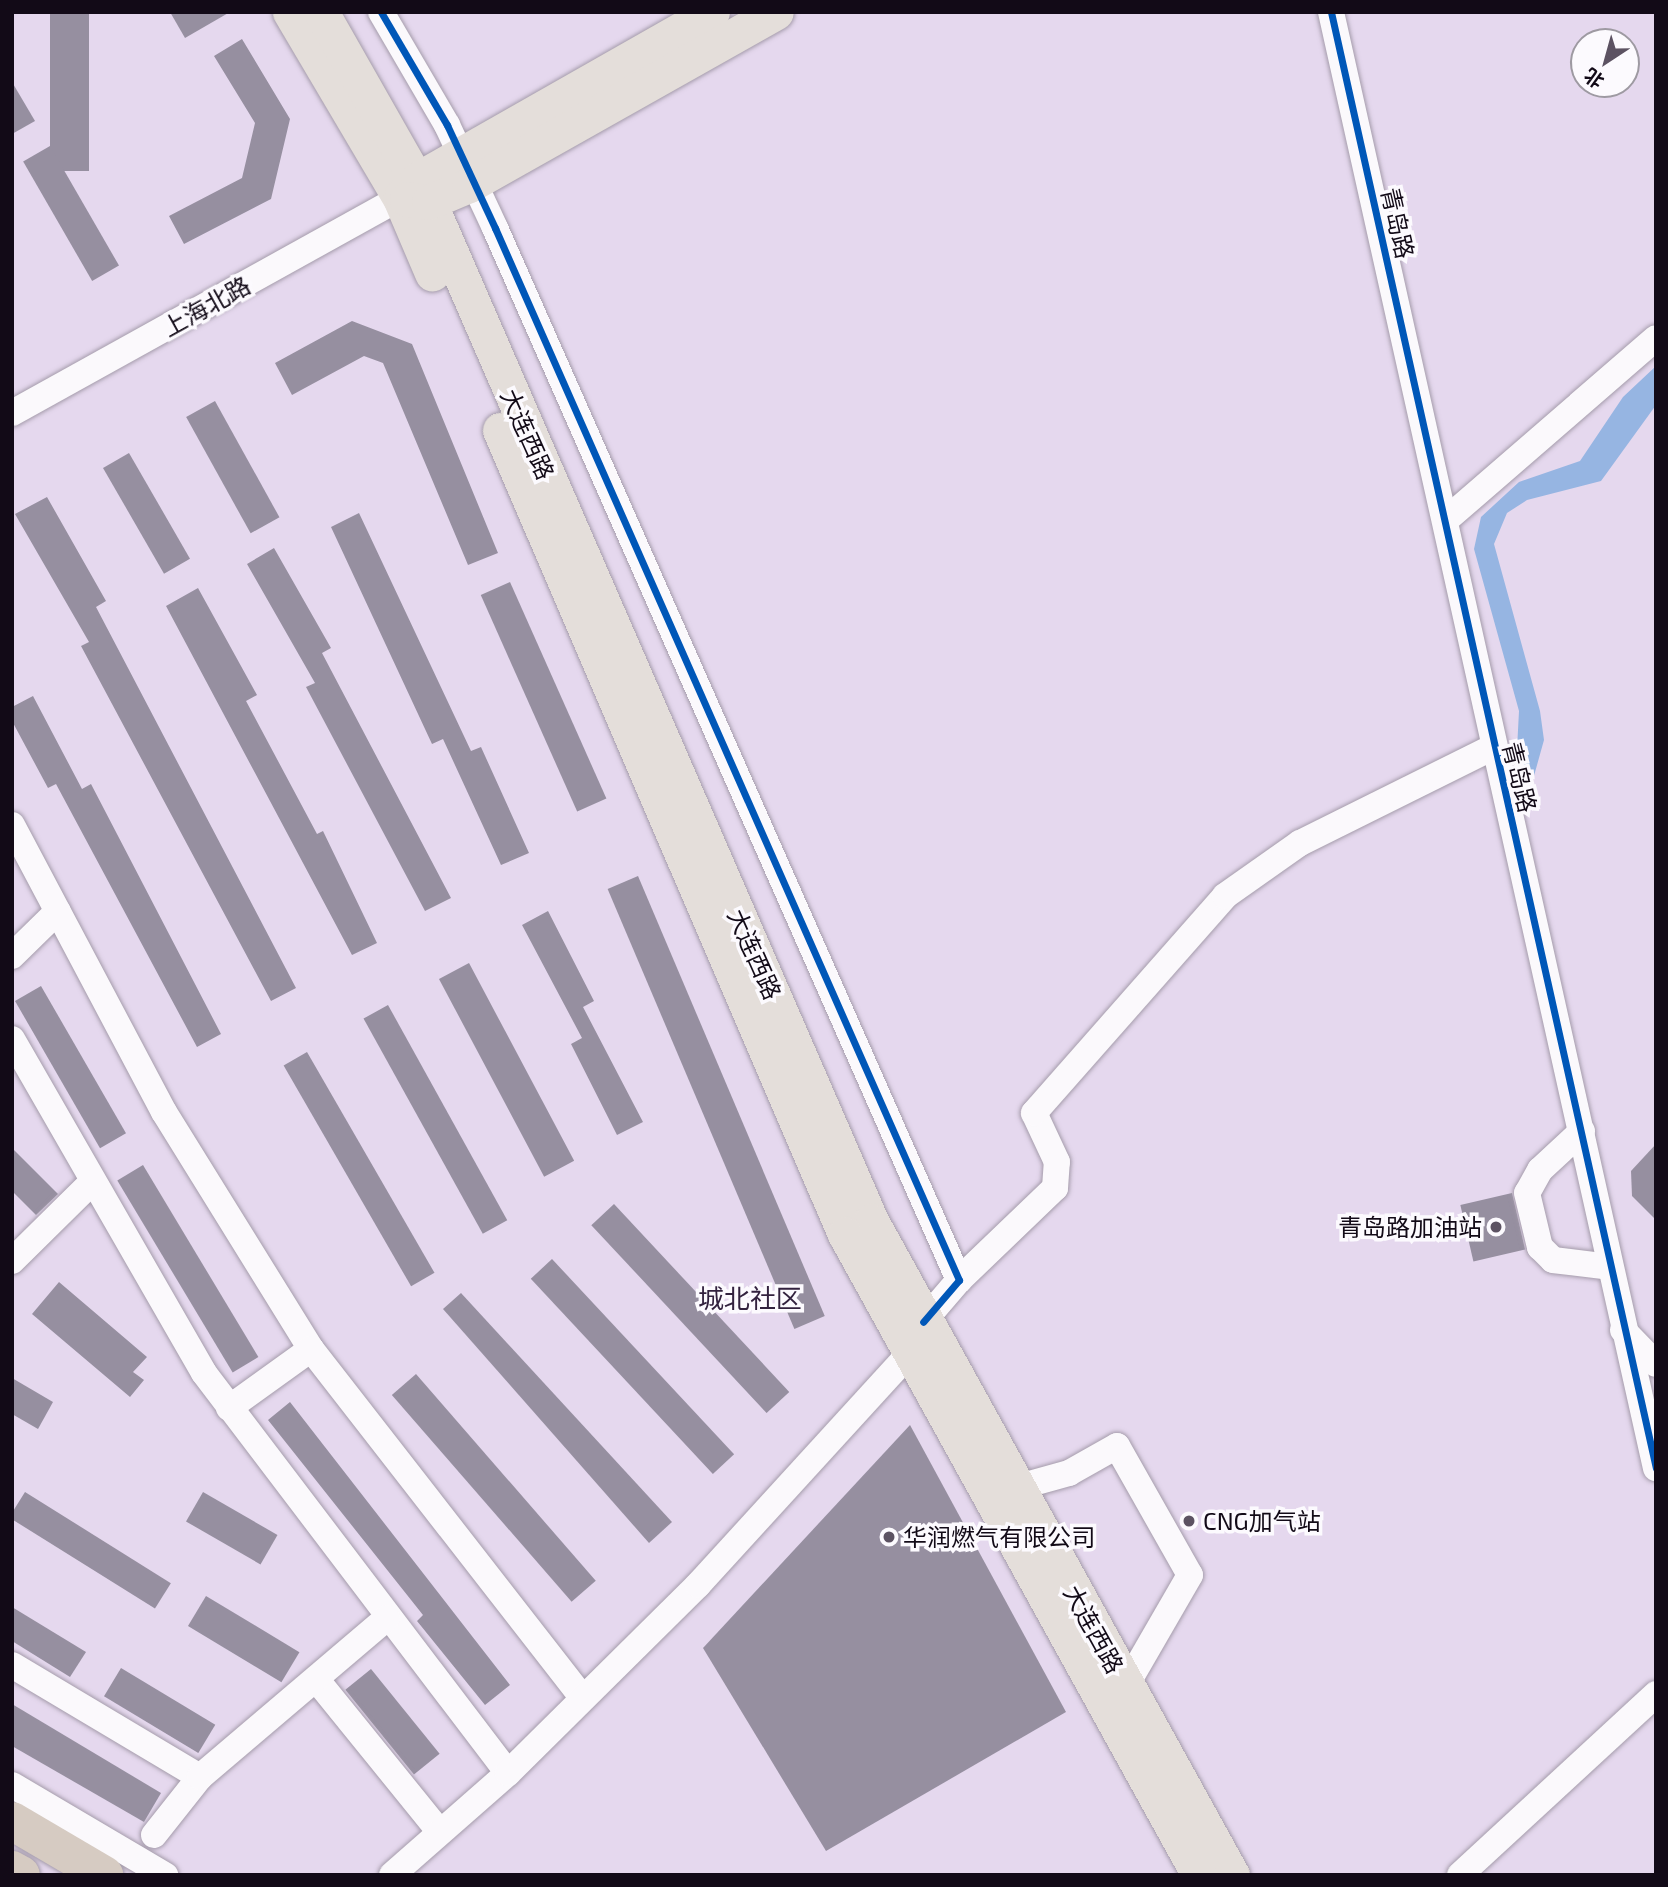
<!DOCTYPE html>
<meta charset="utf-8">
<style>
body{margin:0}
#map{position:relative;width:1668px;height:1887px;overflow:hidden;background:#e5d8ee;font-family:"Exo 2","Noto Sans SC",sans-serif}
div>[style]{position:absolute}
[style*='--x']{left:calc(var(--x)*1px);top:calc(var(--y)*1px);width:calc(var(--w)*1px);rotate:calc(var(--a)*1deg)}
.water>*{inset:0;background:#96b5e2}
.building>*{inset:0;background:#968fa0;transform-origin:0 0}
.roads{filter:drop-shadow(0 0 2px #a59cab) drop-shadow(0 0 2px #a59cab)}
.minor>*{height:26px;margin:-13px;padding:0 13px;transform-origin:13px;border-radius:13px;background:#fbf9fc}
.major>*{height:35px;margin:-17.5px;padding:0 17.5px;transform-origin:17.5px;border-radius:17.5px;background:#e4deda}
.highway>*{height:38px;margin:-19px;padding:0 19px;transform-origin:19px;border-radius:19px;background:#d6cbc2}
.cycleway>*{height:7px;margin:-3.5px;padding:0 3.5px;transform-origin:3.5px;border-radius:3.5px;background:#0057b8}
.dots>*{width:19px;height:19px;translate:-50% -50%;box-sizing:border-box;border:4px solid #fcfafe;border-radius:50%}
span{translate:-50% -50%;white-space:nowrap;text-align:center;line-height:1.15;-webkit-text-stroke:7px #fcfafe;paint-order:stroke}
.street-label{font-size:24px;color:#120a17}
.poi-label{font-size:24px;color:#120a17}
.right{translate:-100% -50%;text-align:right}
.left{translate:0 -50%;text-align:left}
.neighbourhood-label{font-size:26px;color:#32213e}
.frame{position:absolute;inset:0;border:14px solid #120a17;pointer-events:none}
.north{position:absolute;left:1570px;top:28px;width:70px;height:70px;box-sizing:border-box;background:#fcfafe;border:2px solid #9e9aa2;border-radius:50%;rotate:216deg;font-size:19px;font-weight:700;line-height:28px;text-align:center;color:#120a17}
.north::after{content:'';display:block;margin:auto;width:24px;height:32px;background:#5c5262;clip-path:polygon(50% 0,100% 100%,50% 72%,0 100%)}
</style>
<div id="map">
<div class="water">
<div style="clip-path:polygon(1656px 366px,1656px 405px,1601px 481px,1527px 500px,1507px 513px,1494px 544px,1540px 711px,1544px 740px,1532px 783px,1517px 749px,1519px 711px,1474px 549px,1481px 517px,1519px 482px,1580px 461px,1623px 397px)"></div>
</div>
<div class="building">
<div style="left:50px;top:12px;width:39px;height:159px"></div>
<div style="clip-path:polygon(170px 12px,230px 12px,185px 38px)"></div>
<div style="clip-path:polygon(242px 39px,290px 119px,271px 199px,184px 244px,169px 216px,242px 178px,255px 123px,214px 56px)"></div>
<div style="clip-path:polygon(12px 82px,35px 121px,12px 134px)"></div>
<div style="left:50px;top:146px;width:138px;height:31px;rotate:60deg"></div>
<div style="clip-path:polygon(352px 321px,412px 344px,498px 553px,468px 565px,383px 363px,364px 356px,292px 395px,275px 363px)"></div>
<div style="left:215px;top:401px;width:133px;height:33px;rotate:61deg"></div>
<div style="left:129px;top:453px;width:122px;height:30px;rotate:60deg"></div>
<div style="clip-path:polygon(47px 497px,106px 601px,96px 607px,296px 988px,271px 1001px,81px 646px,89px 642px,15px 514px)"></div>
<div style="clip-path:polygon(359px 513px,471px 751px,481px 747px,529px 853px,501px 865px,443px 739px,432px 744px,331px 527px)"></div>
<div style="clip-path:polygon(274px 548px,331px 648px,322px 653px,451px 898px,425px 911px,306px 687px,315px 683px,247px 564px)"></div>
<div style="left:510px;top:582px;width:237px;height:32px;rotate:66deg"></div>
<div style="clip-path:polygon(198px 588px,257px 695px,246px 701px,317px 834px,323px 831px,377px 943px,352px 955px,166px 606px)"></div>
<div style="clip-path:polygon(33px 696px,82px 789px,91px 784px,221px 1034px,197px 1047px,56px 784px,48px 788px,12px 721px,12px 707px)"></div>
<div style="left:638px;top:876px;width:478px;height:33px;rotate:67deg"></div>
<div style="clip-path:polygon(548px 911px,594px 1001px,583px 1007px,643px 1122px,617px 1135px,571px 1044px,582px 1038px,522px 925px)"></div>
<div style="left:469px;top:963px;width:224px;height:34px;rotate:62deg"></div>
<div style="left:41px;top:986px;width:170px;height:30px;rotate:60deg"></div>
<div style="left:388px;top:1005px;width:246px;height:28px;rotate:61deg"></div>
<div style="left:307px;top:1052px;width:255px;height:27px;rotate:60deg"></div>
<div style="clip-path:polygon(1656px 1144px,1656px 1220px,1632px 1196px,1631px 1171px)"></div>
<div style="clip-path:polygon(12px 1148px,58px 1194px,36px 1215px,12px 1191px)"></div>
<div style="left:143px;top:1165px;width:224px;height:30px;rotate:59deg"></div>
<div style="left:1512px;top:1193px;width:58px;height:53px;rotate:77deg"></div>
<div style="left:614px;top:1204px;width:257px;height:31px;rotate:47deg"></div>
<div style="left:552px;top:1259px;width:267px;height:29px;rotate:47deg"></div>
<div style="clip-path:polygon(59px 1282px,147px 1357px,133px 1372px,144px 1380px,130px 1397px,32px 1314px)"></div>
<div style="clip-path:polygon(461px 1293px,672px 1522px,649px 1543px,443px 1309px)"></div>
<div style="left:416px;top:1374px;width:274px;height:32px;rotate:49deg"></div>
<div style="clip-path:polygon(12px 1378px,53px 1402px,38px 1429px,12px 1414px)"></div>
<div style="clip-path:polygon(290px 1402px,510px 1685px,485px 1705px,417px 1621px,423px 1615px,268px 1420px)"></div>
<div style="clip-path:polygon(910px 1425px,1066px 1712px,826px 1851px,703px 1648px)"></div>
<div style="left:25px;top:1492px;width:172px;height:30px;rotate:32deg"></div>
<div style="left:203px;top:1492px;width:86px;height:34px;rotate:30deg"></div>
<div style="left:206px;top:1596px;width:109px;height:35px;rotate:31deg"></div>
<div style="clip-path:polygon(12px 1607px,86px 1652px,70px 1677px,12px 1641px)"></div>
<div style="left:121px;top:1668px;width:110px;height:33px;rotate:31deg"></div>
<div style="left:371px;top:1669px;width:109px;height:33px;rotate:51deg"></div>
<div style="clip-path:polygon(12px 1704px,161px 1793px,144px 1822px,12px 1746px)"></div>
</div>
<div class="roads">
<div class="minor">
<div style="--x:381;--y:12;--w:131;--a:59.7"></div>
<div style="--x:447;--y:125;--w:114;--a:65"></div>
<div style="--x:495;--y:228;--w:1150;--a:66.2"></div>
<div style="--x:959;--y:1280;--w:55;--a:130.6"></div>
<div style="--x:1331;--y:12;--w:1492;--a:77.42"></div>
<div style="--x:12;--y:413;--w:444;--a:-29"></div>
<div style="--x:1447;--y:519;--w:276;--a:-40.9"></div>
<div style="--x:12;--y:825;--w:325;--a:62.1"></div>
<div style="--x:164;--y:1112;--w:279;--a:58.2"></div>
<div style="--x:311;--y:1349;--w:442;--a:52.1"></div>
<div style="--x:12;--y:956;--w:64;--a:-44.4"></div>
<div style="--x:12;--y:1039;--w:385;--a:60.1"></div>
<div style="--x:204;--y:1373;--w:502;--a:52.77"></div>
<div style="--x:1582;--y:1131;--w:57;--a:137.1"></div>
<div style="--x:1540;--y:1170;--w:26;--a:119"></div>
<div style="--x:1527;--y:1193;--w:56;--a:76.5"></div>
<div style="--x:1540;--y:1247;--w:18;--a:45"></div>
<div style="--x:1553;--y:1260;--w:57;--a:7"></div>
<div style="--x:12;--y:1261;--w:111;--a:-44.6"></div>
<div style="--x:959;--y:1280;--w:133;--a:-43.8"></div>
<div style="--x:1055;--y:1188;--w:26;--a:-86"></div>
<div style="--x:1057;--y:1162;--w:54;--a:-115.1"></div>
<div style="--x:1034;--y:1113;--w:289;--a:-48.6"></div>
<div style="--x:1225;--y:896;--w:92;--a:-35.2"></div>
<div style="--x:1300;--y:843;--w:216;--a:-26.4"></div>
<div style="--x:1623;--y:1330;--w:47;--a:45.9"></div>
<div style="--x:229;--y:1408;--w:101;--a:-35.7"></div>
<div style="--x:1015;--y:1488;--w:56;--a:-15.5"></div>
<div style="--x:1069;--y:1473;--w:55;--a:-29.4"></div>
<div style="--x:1117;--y:1446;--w:148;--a:60.5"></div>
<div style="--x:1190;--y:1575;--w:128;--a:120"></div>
<div style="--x:12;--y:1665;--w:219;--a:30.8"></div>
<div style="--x:316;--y:1679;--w:197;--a:51"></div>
<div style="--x:12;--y:1785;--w:178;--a:30.5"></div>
<div style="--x:154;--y:1835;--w:74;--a:-51.6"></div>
<div style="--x:200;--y:1777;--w:245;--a:-40.4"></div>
<div style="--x:392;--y:1875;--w:154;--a:-41.3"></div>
<div style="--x:508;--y:1773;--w:267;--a:-44.7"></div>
<div style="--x:698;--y:1585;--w:313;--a:-47.6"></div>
<div style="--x:1460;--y:1875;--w:267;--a:-42.7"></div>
</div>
<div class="major">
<div style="--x:290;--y:12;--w:216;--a:59.4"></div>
<div style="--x:400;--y:198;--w:82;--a:66.9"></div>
<div style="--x:321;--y:12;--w:219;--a:60.4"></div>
<div style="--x:429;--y:202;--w:1111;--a:66.55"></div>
<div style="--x:871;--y:1221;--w:747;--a:61.1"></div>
<div style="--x:402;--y:195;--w:23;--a:-45"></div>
<div style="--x:418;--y:179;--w:338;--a:-29.6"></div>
<div style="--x:407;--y:199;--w:22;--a:8"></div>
<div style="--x:429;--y:202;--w:43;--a:-23"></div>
<div style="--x:469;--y:185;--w:352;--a:-29.4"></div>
<div style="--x:500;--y:430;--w:875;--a:66.78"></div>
<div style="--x:845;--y:1234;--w:732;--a:61.09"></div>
</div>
<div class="highway">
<div style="--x:12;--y:1821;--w:107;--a:30.4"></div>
<div style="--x:12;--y:1870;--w:10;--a:29"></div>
</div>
</div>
<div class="cycleway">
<div style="--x:381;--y:12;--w:131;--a:59.7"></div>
<div style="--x:447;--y:125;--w:114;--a:65"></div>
<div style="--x:495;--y:228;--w:1150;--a:66.2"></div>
<div style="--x:959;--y:1280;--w:55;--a:130.6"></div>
<div style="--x:1331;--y:12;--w:1492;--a:77.42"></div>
</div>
<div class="dots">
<div style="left:1496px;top:1227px;background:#5c5262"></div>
<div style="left:1189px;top:1521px;background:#5c5262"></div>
<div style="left:889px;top:1537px;background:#5c5262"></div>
</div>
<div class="street-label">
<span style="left:1398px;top:223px;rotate:77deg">青岛路</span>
<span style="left:206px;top:306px;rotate:-29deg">上海北路</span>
<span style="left:528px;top:434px;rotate:66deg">大连西路</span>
<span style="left:1520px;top:777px;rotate:76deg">青岛路</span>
<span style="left:755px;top:954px;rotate:66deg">大连西路</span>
<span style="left:1094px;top:1629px;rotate:61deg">大连西路</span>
</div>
<div class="poi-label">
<span class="right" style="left:1482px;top:1227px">青岛路加油站</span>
<span class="left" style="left:1203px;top:1521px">CNG加气站</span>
<span class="left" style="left:903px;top:1537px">华润燃气有限公司</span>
</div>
<div class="neighbourhood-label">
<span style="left:750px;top:1298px">城北社区</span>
</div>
<div class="frame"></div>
<div class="north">北</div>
</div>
